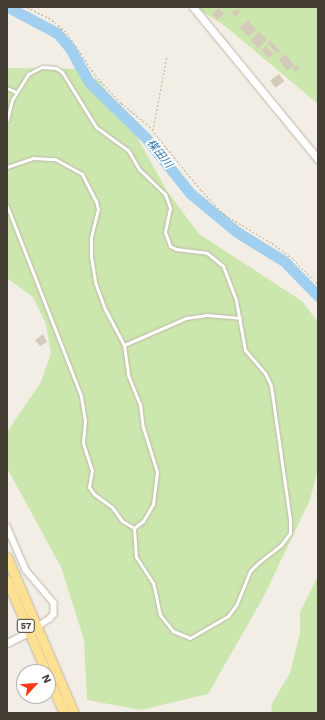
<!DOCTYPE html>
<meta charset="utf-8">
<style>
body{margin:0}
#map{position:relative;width:325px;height:720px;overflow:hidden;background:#f2eee5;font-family:"Work Sans","Noto Sans JP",sans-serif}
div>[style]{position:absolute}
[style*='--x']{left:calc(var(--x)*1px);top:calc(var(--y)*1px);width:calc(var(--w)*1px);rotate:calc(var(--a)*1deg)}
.green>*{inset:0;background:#cce7ad}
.river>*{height:11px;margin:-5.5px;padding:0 5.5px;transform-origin:5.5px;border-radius:5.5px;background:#a0cff0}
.building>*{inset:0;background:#d4caba;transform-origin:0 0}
.path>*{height:1px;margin-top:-0.5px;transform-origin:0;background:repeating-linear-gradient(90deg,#bfb299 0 2px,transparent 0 4px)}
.roads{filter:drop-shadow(0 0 1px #beb6a7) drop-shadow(0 0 1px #beb6a7)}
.service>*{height:3px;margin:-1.5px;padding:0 1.5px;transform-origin:1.5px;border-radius:1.5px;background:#fff}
.minor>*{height:5.5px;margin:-2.75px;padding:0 2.75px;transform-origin:2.75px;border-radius:2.75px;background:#fff}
.tertiary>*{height:7px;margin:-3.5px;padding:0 3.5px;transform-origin:3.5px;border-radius:3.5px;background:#fff}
.primary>*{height:9px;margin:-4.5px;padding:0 4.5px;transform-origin:4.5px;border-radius:4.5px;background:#fee092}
span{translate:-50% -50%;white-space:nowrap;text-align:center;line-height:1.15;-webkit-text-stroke:3px #fff;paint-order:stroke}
.shield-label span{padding:1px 3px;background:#fff;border:1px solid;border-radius:3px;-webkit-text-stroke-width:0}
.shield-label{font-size:9px;color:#443e34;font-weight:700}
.water-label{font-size:11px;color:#2e78b0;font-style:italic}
.frame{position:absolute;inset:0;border:8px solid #443e34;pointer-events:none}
.north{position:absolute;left:16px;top:664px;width:40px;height:40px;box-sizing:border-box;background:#fff;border:1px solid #b4b2ae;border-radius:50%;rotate:64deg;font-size:11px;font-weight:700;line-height:16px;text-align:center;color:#443e34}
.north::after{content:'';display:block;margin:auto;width:14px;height:18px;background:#f93815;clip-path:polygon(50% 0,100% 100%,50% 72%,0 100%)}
</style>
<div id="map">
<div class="green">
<div style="clip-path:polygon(195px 7px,318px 7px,318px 104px,225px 26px)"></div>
<div style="clip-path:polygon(7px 68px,79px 69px,99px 81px,127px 119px,167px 191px,199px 234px,302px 301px,318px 322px,318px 469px,310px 500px,263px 598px,208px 694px,141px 710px,87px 700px,84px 640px,61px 567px,7px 468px,7px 432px,41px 382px,51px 353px,46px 324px,33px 297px,7px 278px)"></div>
<div style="clip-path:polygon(318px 576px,318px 713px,271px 713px,272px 703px,290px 673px,300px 633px,300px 612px)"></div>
</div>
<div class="river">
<div style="--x:8;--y:7;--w:55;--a:28"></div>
<div style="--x:57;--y:33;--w:20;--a:49"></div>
<div style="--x:70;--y:48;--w:39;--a:61"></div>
<div style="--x:89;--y:82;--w:78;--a:44.5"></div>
<div style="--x:145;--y:137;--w:72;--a:51.2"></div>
<div style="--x:190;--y:193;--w:61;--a:39.7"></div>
<div style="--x:237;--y:232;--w:55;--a:31.7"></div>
<div style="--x:284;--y:261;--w:49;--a:45.8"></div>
</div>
<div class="building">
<div style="left:219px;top:8px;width:8px;height:9px;rotate:50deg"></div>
<div style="clip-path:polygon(237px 9px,240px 12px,235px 17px,232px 13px)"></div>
<div style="left:248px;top:20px;width:13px;height:11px;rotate:48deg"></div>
<div style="left:259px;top:32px;width:11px;height:12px;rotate:45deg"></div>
<div style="left:270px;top:41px;width:14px;height:4px;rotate:45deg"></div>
<div style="left:266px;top:46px;width:11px;height:6px;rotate:49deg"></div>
<div style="left:286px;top:54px;width:14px;height:9px;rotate:54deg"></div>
<div style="clip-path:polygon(297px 65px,299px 69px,295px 72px,292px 69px)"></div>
<div style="left:279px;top:74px;width:9px;height:11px;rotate:54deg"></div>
<div style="clip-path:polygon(43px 334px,47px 342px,40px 346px,35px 340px)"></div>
</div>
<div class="path">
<div style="--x:27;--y:7;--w:28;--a:27"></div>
<div style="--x:52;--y:20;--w:20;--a:41"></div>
<div style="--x:67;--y:33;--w:50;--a:56.3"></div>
<div style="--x:95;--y:75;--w:38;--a:47"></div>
<div style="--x:121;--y:103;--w:36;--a:39"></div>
<div style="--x:149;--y:126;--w:82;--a:50.9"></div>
<div style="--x:201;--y:190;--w:35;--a:46"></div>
<div style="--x:225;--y:215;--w:55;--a:30.8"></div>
<div style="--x:272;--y:243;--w:26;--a:37"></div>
<div style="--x:293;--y:259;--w:35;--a:45"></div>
<div style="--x:153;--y:130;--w:75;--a:-79.3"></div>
</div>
<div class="roads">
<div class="service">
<div style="--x:7;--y:88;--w:10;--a:24"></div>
<div style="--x:7;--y:120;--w:21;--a:-76"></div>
<div style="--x:12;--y:100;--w:31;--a:-58"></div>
<div style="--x:28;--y:74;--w:16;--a:-27"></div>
<div style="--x:42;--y:67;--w:14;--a:4"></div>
<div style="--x:56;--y:68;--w:7;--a:34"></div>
<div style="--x:62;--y:72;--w:65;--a:58.3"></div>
<div style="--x:96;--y:127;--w:39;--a:36"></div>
<div style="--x:128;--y:150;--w:22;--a:60"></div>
<div style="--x:139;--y:169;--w:36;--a:44"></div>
<div style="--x:165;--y:194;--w:15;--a:70"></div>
<div style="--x:170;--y:208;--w:25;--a:102"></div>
<div style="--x:165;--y:232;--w:15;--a:70"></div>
<div style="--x:170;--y:246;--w:7;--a:27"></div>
<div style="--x:176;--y:249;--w:31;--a:7"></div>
<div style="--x:207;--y:253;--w:21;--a:39"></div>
<div style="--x:223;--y:266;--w:36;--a:69"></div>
<div style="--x:236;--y:300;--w:51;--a:79.8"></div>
<div style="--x:245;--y:350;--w:30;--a:49"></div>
<div style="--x:265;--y:373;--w:14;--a:65"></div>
<div style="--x:271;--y:386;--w:135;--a:81.9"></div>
<div style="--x:290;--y:520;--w:13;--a:90"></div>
<div style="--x:290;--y:533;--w:15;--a:127"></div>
<div style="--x:281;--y:545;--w:29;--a:142"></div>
<div style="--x:258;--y:563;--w:11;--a:135"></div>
<div style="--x:250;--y:571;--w:35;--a:112"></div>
<div style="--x:237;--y:604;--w:15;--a:127"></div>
<div style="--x:228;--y:616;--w:44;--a:149.9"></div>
<div style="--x:190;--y:638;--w:18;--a:-158"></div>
<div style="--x:173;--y:631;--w:21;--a:-129"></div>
<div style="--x:160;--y:615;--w:33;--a:-102"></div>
<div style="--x:153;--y:583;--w:31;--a:-123"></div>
<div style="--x:136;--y:557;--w:29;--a:-94"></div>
<div style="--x:7;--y:167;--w:28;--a:-19"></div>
<div style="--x:33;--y:158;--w:22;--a:3"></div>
<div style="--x:55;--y:159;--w:31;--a:29"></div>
<div style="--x:82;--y:174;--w:30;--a:63"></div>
<div style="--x:96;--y:201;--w:8;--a:76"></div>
<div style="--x:98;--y:209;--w:30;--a:104"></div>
<div style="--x:91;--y:238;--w:18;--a:90"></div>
<div style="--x:91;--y:256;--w:26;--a:81"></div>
<div style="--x:95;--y:282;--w:29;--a:70"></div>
<div style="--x:105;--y:309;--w:41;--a:62.2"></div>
<div style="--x:124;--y:345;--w:30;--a:82"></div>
<div style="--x:128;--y:375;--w:31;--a:68"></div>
<div style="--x:140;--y:404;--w:23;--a:83"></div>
<div style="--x:143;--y:427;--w:47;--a:72.7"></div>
<div style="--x:157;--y:472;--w:32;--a:97"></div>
<div style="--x:153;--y:504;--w:20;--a:120"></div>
<div style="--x:143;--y:521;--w:11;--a:142"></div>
<div style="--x:7;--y:206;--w:204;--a:68.7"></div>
<div style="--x:81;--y:396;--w:24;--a:81"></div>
<div style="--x:85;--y:420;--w:23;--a:95"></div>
<div style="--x:83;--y:443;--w:28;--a:72"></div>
<div style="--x:92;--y:470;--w:17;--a:100"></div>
<div style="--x:89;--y:487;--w:9;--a:54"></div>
<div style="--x:94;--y:494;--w:22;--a:36"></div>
<div style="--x:112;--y:507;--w:17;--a:54"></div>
<div style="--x:122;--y:521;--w:14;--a:30"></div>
<div style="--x:124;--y:345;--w:68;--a:-23.5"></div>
<div style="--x:186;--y:318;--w:21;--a:-8"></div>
<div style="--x:207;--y:315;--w:33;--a:5"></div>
</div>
<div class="minor">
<div style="--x:7;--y:526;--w:48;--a:66.6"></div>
<div style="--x:26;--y:570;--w:43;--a:49.7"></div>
<div style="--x:54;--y:603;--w:11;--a:90"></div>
<div style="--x:54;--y:614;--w:6;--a:129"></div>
<div style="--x:50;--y:619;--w:17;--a:147"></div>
</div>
<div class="tertiary">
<div style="--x:193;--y:7;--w:197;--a:50.6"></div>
<div style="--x:7;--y:643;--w:28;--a:-27"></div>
</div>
<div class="primary">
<div style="--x:7;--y:557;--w:170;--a:66.8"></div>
<div style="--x:7;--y:580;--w:100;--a:67"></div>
<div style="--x:48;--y:677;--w:39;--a:66"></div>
</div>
</div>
<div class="shield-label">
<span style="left:26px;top:626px">57</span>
</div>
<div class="water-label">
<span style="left:159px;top:154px;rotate:51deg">楳田川</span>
</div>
<div class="frame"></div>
<div class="north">N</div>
</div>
